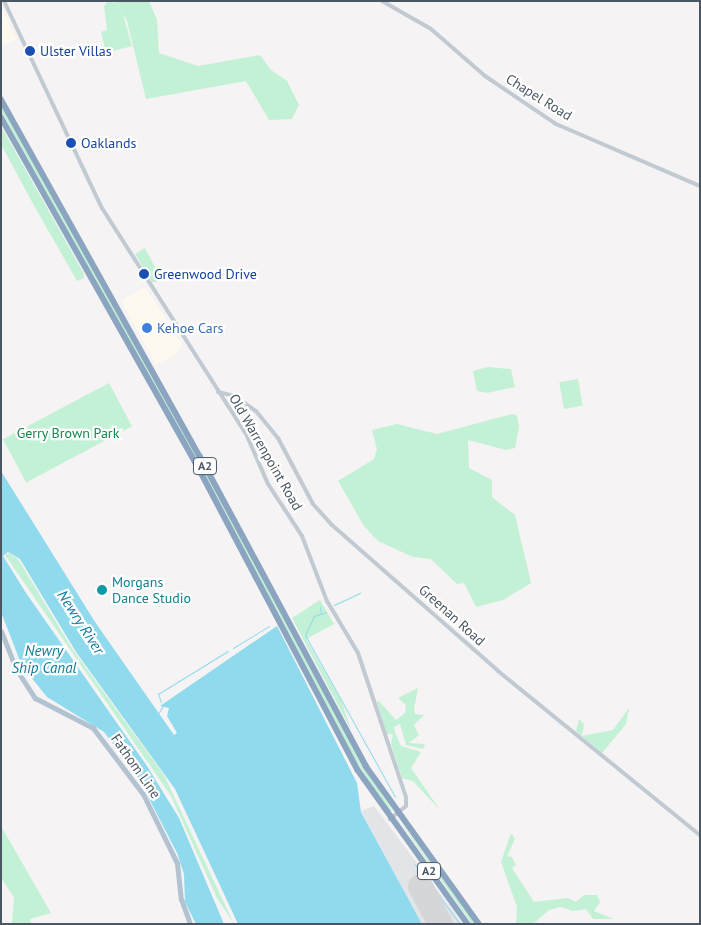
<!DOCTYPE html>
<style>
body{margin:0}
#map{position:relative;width:701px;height:925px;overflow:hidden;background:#f5f3f3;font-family:"PT Sans",sans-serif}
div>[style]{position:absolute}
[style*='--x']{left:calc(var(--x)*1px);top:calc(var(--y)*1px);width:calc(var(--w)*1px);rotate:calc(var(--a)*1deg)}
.commercial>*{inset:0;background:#fdf9ef}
.airport>*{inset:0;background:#e2e4e7}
.green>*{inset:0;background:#c3f1d5;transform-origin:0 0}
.water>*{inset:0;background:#90daee}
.stream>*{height:1px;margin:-0.5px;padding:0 0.5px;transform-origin:0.5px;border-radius:0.5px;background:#90daee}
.runway>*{height:25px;margin:-12.5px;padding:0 12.5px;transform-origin:12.5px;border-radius:12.5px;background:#d5d6d8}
.minor>*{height:4px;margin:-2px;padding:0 2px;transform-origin:2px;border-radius:2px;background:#c1cad2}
.major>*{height:5px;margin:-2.5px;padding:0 2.5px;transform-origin:2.5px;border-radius:2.5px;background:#b3c2d1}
.highway>*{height:5.5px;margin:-2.75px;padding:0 2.75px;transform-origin:2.75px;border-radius:2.75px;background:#8ba5c1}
.dots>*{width:14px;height:14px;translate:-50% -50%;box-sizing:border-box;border:2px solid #fff;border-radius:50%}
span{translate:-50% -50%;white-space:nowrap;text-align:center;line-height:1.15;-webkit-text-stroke:4.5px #fff;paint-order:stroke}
.shield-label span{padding:1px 4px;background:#fff;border:1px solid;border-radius:4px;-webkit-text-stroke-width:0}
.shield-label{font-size:12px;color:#4a5661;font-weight:700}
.transit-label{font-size:14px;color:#164399}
.left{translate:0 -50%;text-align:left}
.street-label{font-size:14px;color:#4a5661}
.shop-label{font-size:14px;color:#366cbe}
.park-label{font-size:14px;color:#17864f}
.culture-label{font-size:14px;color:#0d838f}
.water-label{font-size:15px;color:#0c7c9b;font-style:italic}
.frame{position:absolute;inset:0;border:2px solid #4a5661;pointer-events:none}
</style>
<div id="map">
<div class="commercial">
<div style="clip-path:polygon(1px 6px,17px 40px,1px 46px)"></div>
<div style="clip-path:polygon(145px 287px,182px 344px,174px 356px,156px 364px,121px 301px)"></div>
</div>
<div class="airport">
<div style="clip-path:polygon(374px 806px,451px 908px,462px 924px,422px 924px,361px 811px)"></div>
</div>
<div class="green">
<div style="clip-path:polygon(108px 1px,115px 3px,123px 15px,132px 46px,106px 53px,101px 32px,107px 30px,104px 6px)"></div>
<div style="clip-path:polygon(114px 1px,149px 1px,157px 20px,159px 53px,198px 66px,260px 55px,271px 70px,287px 81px,299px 105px,292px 119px,269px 120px,246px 81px,146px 99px,127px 21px)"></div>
<div style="clip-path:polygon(1px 104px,213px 484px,364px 766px,392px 810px,389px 813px,354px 757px,219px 501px,1px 111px)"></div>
<div style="clip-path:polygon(1px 126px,83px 272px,84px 278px,77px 281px,32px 202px,1px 144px)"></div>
<div style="clip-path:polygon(145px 248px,159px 275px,157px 282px,152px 282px,135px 254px)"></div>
<div style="clip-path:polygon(488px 367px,511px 369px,515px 387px,487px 393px,477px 391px,473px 371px)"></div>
<div style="left:578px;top:379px;width:27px;height:19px;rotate:80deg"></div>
<div style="left:109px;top:383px;width:49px;height:120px;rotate:62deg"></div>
<div style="clip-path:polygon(512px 414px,517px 415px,519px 427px,515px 448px,506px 450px,468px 440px,469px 468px,492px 480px,492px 497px,515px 515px,531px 583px,503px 600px,476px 607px,464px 583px,457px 584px,431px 559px,413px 557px,378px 541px,364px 526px,338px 481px,374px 459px,377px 449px,372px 430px,397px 424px,437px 434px)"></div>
<div style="clip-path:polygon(9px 553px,18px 559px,73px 650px,164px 775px,234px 924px,217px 898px,171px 796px,5px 555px)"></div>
<div style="clip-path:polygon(320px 600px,334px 624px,306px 639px,342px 702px,351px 730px,292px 618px)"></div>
<div style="clip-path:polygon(418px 688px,414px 709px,415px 714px,424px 715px,414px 725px,419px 735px,409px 743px,425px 744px,423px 749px,406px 745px,400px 724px,394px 727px,395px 732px,401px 746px,421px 752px,411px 768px,440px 810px,413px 781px,402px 778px,391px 744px,393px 734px,387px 734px,377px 703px,378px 700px,396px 720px,405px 713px,406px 705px,398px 698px)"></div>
<div style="clip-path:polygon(629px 708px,626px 724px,602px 753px,576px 731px,579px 719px,584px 724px,582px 736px,613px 730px)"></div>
<div style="clip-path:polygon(397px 818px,414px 840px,476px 924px,472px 924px)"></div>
<div style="clip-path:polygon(1px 826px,51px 913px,30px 919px,31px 924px,12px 924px,14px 897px,1px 878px)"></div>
<div style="clip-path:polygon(511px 833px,515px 839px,507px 856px,512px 857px,516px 865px,512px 868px,534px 902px,567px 898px,576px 902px,584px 895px,597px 895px,600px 902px,594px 911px,614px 919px,593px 919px,586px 909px,573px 911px,561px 907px,549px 910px,533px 924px,516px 924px,517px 907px,501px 862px)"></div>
</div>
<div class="water">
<div style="clip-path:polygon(1px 471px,95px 622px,174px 735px,177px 733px,167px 716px,169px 708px,160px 706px,277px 626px,357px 783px,361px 812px,422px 924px,238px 924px,175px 789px,76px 652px,20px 559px,8px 552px,3px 556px,26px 593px,147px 766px,179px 818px,224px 924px,196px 924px,185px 902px,184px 874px,177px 853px,139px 779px,104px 732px,47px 697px,22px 666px,1px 612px)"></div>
</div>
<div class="stream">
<div style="--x:334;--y:605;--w:29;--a:-25"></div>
<div style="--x:320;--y:607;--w:6;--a:81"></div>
<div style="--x:326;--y:612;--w:13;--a:162"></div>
<div style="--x:314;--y:616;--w:21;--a:115"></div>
<div style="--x:305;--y:635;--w:185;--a:60.9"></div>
<div style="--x:233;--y:648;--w:42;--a:-31.4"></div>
<div style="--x:161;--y:702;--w:9;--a:-111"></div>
<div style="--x:158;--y:694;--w:82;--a:-31.6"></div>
<div style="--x:157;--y:715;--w:11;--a:-56"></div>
<div style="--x:415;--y:864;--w:75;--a:53.1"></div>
</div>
<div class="runway">
<div style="--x:420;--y:886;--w:43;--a:62.2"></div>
</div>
<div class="minor">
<div style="--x:4;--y:1;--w:229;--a:64.7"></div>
<div style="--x:102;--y:208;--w:270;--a:57.5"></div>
<div style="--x:247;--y:436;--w:52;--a:66.4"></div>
<div style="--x:268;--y:484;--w:62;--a:56.8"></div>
<div style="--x:302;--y:536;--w:70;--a:69"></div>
<div style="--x:327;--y:601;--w:61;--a:59.2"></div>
<div style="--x:358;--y:653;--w:152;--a:71.6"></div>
<div style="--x:406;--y:797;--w:9;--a:90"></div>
<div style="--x:406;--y:806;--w:21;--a:141"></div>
<div style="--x:382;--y:1;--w:56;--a:29.7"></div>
<div style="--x:431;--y:29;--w:72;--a:41"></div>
<div style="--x:485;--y:76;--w:86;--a:34.1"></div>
<div style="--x:556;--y:124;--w:157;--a:23.3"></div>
<div style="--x:218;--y:392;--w:17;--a:13"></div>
<div style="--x:235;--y:396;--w:26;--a:36"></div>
<div style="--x:256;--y:411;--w:35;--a:51"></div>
<div style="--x:278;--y:438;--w:75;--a:62.1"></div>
<div style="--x:313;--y:504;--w:28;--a:48"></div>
<div style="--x:332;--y:525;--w:221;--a:41.3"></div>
<div style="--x:498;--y:671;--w:260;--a:39.1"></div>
</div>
<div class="major">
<div style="--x:1;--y:631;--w:41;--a:68.5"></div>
<div style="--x:16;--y:669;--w:35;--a:57"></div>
<div style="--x:35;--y:698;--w:65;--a:27.3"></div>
<div style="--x:93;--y:728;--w:83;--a:52.9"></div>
<div style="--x:143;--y:794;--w:77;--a:63.8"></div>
<div style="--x:177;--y:863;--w:36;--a:84"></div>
<div style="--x:181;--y:899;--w:27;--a:70"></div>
</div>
<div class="highway">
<div style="--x:1;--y:99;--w:409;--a:60.9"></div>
<div style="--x:200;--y:456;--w:352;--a:61.8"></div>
<div style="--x:366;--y:766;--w:194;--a:54.4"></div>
<div style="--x:1;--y:117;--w:395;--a:60.6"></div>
<div style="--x:195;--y:461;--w:349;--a:62.2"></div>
<div style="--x:358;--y:770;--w:189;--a:54.5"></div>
</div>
<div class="dots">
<div style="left:30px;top:51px;background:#1a4fb4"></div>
<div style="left:71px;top:143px;background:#1a4fb4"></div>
<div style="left:144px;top:274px;background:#1a4fb4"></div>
<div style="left:147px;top:328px;background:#3f7fe0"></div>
<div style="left:102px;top:590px;background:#0f9aa8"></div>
</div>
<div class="shield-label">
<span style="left:205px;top:466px">A2</span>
<span style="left:429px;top:871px">A2</span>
</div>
<div class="transit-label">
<span class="left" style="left:40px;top:51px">Ulster Villas</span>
<span class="left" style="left:81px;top:143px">Oaklands</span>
<span class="left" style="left:154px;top:274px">Greenwood Drive</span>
</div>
<div class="street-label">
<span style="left:539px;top:97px;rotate:32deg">Chapel Road</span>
<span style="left:266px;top:452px;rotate:60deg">Old Warrenpoint Road</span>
<span style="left:452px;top:615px;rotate:42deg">Greenan Road</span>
<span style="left:136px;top:766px;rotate:55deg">Fathom Line</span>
</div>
<div class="shop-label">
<span class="left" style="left:157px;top:328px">Kehoe Cars</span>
</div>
<div class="park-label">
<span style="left:68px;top:433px">Gerry Brown Park</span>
</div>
<div class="culture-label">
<span class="left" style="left:112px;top:590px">Morgans<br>Dance Studio</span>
</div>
<div class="water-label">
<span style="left:81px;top:622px;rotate:57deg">Newry River</span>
<span style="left:44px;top:659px">Newry<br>Ship Canal</span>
</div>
<div class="frame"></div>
</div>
